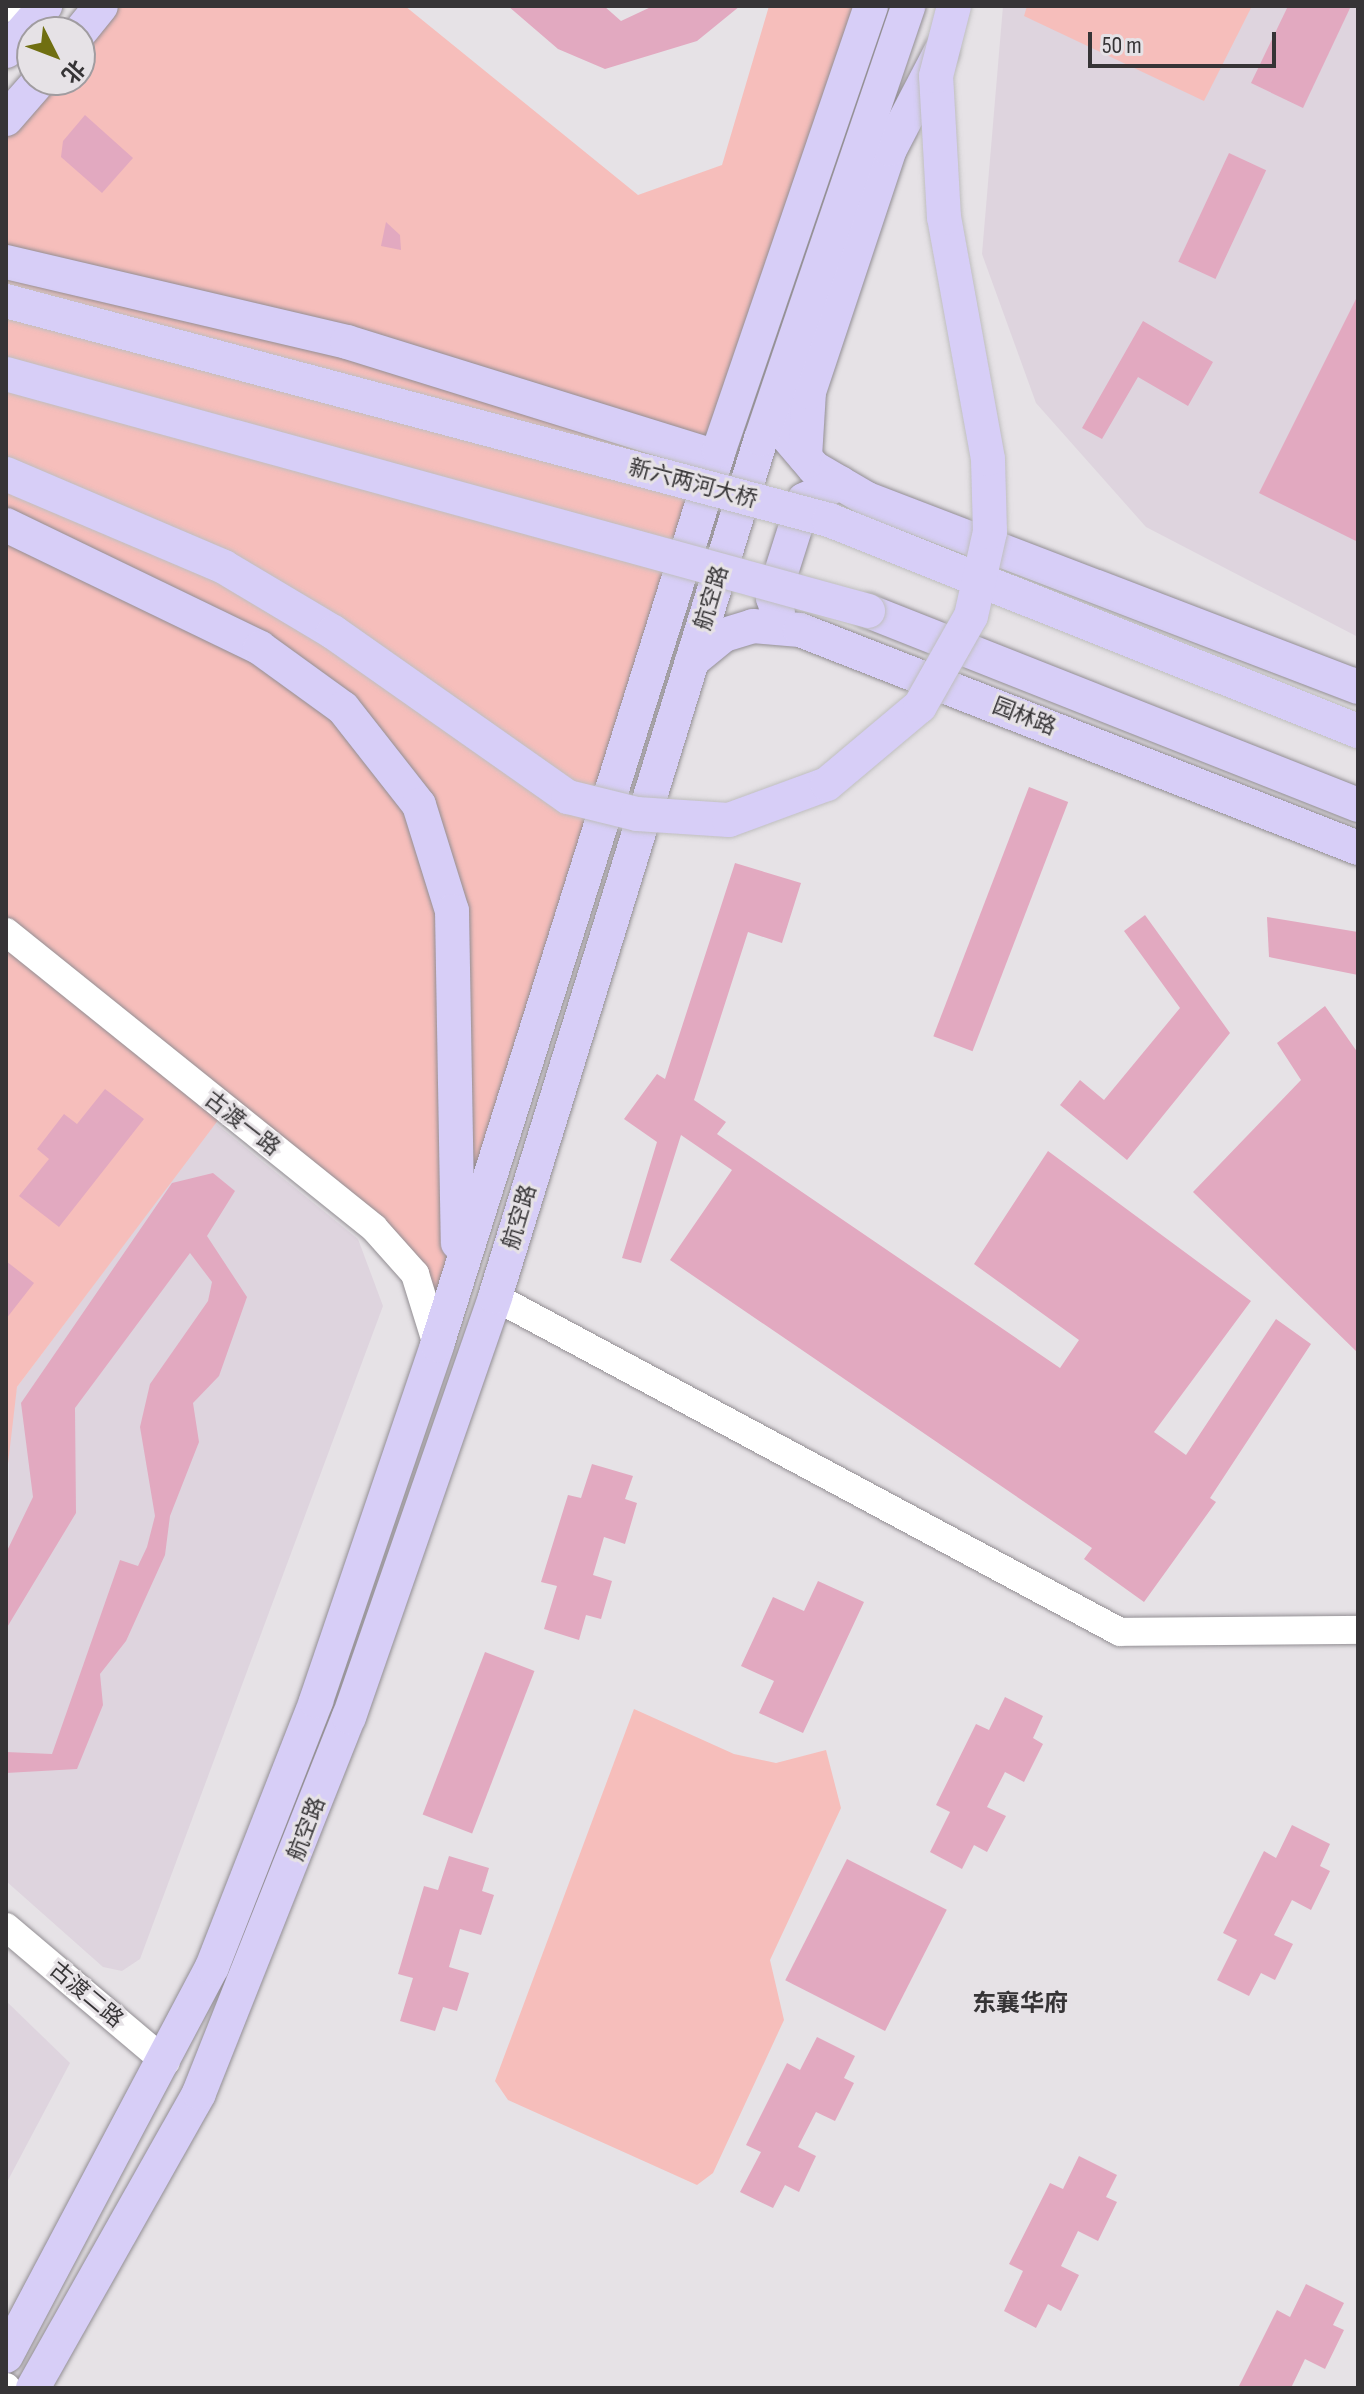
<!DOCTYPE html>
<meta charset="utf-8">
<style>
body{margin:0}
#map{position:relative;width:1364px;height:2394px;overflow:hidden;background:#e6e2e6;font-family:"Sofia Sans Condensed","Noto Sans SC",sans-serif}
div>[style]{position:absolute}
[style*='--x']{left:calc(var(--x)*1px);top:calc(var(--y)*1px);width:calc(var(--w)*1px);rotate:calc(var(--a)*1deg)}
.built>*{inset:0;background:#ded4de}
.green>*{inset:0;background:#f6bebb}
.building>*{inset:0;background:#e2a9c0;transform-origin:0 0}
.roads{filter:drop-shadow(0 0 2px #928e93) drop-shadow(0 0 2px #928e93)}
.minor>*{height:28px;margin:-14px;padding:0 14px;transform-origin:14px;border-radius:14px;background:#fff}
.major>*{height:34px;margin:-17px;padding:0 17px;transform-origin:17px;border-radius:17px;background:#d7cef7}
.bridges{filter:drop-shadow(0 0 2px #bfbebf) drop-shadow(0 0 2px #bfbebf)}
.major-bridge>*{height:34px;margin:-17px;padding:0 17px;transform-origin:17px;border-radius:17px;background:#d7cef7}
span{translate:-50% -50%;white-space:nowrap;text-align:center;line-height:1.15;-webkit-text-stroke:6px #e6e2e6;paint-order:stroke}
.street-label{font-size:22px;color:#363436}
.neighbourhood-label{font-size:24px;color:#363436;font-weight:700}
.frame{position:absolute;inset:0;border:8px solid #363436;pointer-events:none}
.north{position:absolute;left:16px;top:16px;width:80px;height:80px;box-sizing:border-box;background:#e6e2e6;border:2px solid #a09ca0;border-radius:50%;rotate:132deg;font-size:22px;font-weight:700;line-height:32px;text-align:center;color:#363436}
.north::after{content:'';display:block;margin:auto;width:28px;height:36px;background:#706f11;clip-path:polygon(50% 0,100% 100%,50% 72%,0 100%)}
.scale{position:absolute;left:1088px;top:32px;width:188px;height:36px;box-sizing:border-box;border:4px solid #363436;border-top:0;padding-left:10px;font-size:24px;line-height:28px;white-space:nowrap;color:#363436;-webkit-text-stroke:6px #e6e2e6;paint-order:stroke}
</style>
<div id="map">
<div class="built">
<div style="clip-path:polygon(1003px 6px,1358px 6px,1358px 637px,1146px 527px,1036px 403px,982px 254px)"></div>
<div style="clip-path:polygon(215px 1123px,358px 1239px,383px 1306px,140px 1959px,122px 1971px,103px 1967px,6px 1881px,9px 1418px,17px 1387px)"></div>
<div style="clip-path:polygon(6px 2001px,70px 2063px,6px 2184px)"></div>
</div>
<div class="green">
<div style="clip-path:polygon(101px 6px,405px 6px,638px 195px,722px 165px,769px 6px,870px 6px,437px 1345px,415px 1274px,225px 1111px,17px 1387px,6px 1481px,6px 119px,40px 80px,80px 80px,80px 32px)"></div>
<div style="clip-path:polygon(1027px 6px,1252px 6px,1204px 101px,1024px 16px)"></div>
<div style="clip-path:polygon(634px 1709px,734px 1754px,776px 1763px,826px 1750px,841px 1808px,770px 1960px,784px 2020px,713px 2173px,697px 2185px,508px 2100px,495px 2081px)"></div>
</div>
<div class="building">
<div style="clip-path:polygon(508px 6px,604px 6px,621px 21px,653px 6px,740px 6px,697px 41px,605px 69px,558px 49px)"></div>
<div style="clip-path:polygon(1288px 6px,1351px 6px,1303px 108px,1251px 83px)"></div>
<div style="clip-path:polygon(85px 115px,133px 158px,102px 193px,61px 157px,63px 141px)"></div>
<div style="left:1229px;top:153px;width:41px;height:120px;rotate:25deg"></div>
<div style="clip-path:polygon(386px 222px,400px 235px,401px 250px,381px 246px)"></div>
<div style="clip-path:polygon(1358px 295px,1358px 542px,1259px 493px)"></div>
<div style="clip-path:polygon(1143px 321px,1213px 362px,1188px 406px,1138px 377px,1102px 439px,1082px 428px)"></div>
<div style="left:1029px;top:787px;width:42px;height:267px;rotate:21deg"></div>
<div style="clip-path:polygon(735px 863px,801px 883px,782px 943px,748px 932px,694px 1100px,726px 1122px,717px 1134px,1060px 1368px,1079px 1340px,974px 1264px,1048px 1151px,1251px 1301px,1154px 1432px,1186px 1455px,1276px 1319px,1311px 1344px,1210px 1498px,1216px 1502px,1144px 1602px,1084px 1559px,1092px 1548px,670px 1260px,732px 1170px,681px 1135px,641px 1263px,622px 1258px,657px 1142px,624px 1119px,657px 1074px,665px 1079px)"></div>
<div style="clip-path:polygon(1145px 915px,1230px 1033px,1127px 1160px,1060px 1105px,1080px 1080px,1104px 1100px,1180px 1008px,1124px 931px)"></div>
<div style="clip-path:polygon(1267px 917px,1358px 932px,1358px 975px,1269px 957px)"></div>
<div style="clip-path:polygon(1325px 1006px,1358px 1053px,1358px 1353px,1193px 1192px,1301px 1080px,1277px 1043px)"></div>
<div style="clip-path:polygon(105px 1089px,144px 1119px,59px 1227px,19px 1196px,49px 1159px,37px 1149px,64px 1114px,77px 1124px)"></div>
<div style="clip-path:polygon(213px 1173px,235px 1191px,207px 1236px,247px 1297px,219px 1376px,193px 1403px,199px 1442px,170px 1516px,165px 1555px,126px 1641px,100px 1674px,103px 1705px,77px 1769px,6px 1773px,6px 1752px,52px 1754px,120px 1560px,138px 1566px,147px 1547px,155px 1516px,140px 1427px,150px 1384px,208px 1301px,212px 1282px,190px 1253px,75px 1408px,76px 1513px,6px 1629px,6px 1553px,33px 1497px,21px 1403px,172px 1183px)"></div>
<div style="clip-path:polygon(6px 1261px,34px 1283px,6px 1319px)"></div>
<div style="clip-path:polygon(592px 1464px,633px 1476px,625px 1499px,637px 1503px,625px 1544px,604px 1537px,593px 1575px,612px 1581px,601px 1619px,586px 1615px,579px 1640px,544px 1629px,557px 1586px,541px 1582px,568px 1495px,581px 1498px)"></div>
<div style="clip-path:polygon(818px 1581px,864px 1602px,803px 1733px,759px 1713px,774px 1681px,741px 1666px,773px 1597px,804px 1611px)"></div>
<div style="left:485px;top:1652px;width:53px;height:174px;rotate:21deg"></div>
<div style="clip-path:polygon(1005px 1697px,1043px 1716px,1033px 1738px,1043px 1744px,1024px 1782px,1005px 1772px,987px 1807px,1006px 1816px,987px 1852px,974px 1845px,962px 1869px,930px 1852px,950px 1812px,936px 1805px,976px 1724px,989px 1730px)"></div>
<div style="clip-path:polygon(1292px 1825px,1330px 1844px,1320px 1866px,1330px 1871px,1311px 1910px,1292px 1900px,1274px 1935px,1293px 1944px,1275px 1980px,1261px 1973px,1249px 1996px,1217px 1980px,1237px 1940px,1223px 1933px,1264px 1851px,1276px 1858px)"></div>
<div style="clip-path:polygon(449px 1856px,489px 1868px,482px 1891px,494px 1895px,481px 1935px,460px 1929px,449px 1967px,469px 1973px,457px 2011px,443px 2007px,435px 2031px,400px 2021px,413px 1978px,398px 1974px,424px 1886px,438px 1890px)"></div>
<div style="left:847px;top:1859px;width:112px;height:136px;rotate:27deg"></div>
<div style="clip-path:polygon(817px 2037px,855px 2056px,844px 2078px,854px 2083px,835px 2121px,816px 2112px,798px 2147px,816px 2156px,799px 2192px,785px 2185px,773px 2208px,740px 2192px,761px 2152px,746px 2145px,787px 2063px,800px 2070px)"></div>
<div style="clip-path:polygon(1079px 2156px,1117px 2175px,1106px 2197px,1117px 2202px,1098px 2241px,1078px 2231px,1061px 2266px,1079px 2275px,1061px 2311px,1048px 2304px,1036px 2328px,1004px 2311px,1023px 2271px,1009px 2264px,1050px 2183px,1063px 2189px)"></div>
<div style="clip-path:polygon(1306px 2284px,1344px 2303px,1333px 2325px,1344px 2330px,1325px 2369px,1305px 2359px,1291px 2388px,1238px 2388px,1277px 2310px,1290px 2317px)"></div>
</div>
<div class="roads">
<div class="minor">
<div style="--x:6;--y:8;--w:3;--a:-45"></div>
<div style="--x:6;--y:932;--w:472;--a:38.8"></div>
<div style="--x:374;--y:1228;--w:62;--a:48.3"></div>
<div style="--x:415;--y:1274;--w:74;--a:72.8"></div>
<div style="--x:495;--y:1297;--w:709;--a:28.19"></div>
<div style="--x:1120;--y:1632;--w:238;--a:-0.5"></div>
<div style="--x:6;--y:1927;--w:209;--a:40.2"></div>
<div style="--x:6;--y:2387;--w:1;--a:45"></div>
</div>
<div class="major">
<div style="--x:80;--y:32;--w:33;--a:-51"></div>
<div style="--x:6;--y:51;--w:60;--a:-49.1"></div>
<div style="--x:6;--y:119;--w:52;--a:-48.9"></div>
<div style="--x:6;--y:262;--w:350;--a:13.2"></div>
<div style="--x:347;--y:342;--w:387;--a:17.3"></div>
<div style="--x:778;--y:392;--w:36;--a:87"></div>
<div style="--x:780;--y:428;--w:52;--a:49.6"></div>
<div style="--x:814;--y:468;--w:61;--a:30.3"></div>
<div style="--x:867;--y:499;--w:526;--a:20.95"></div>
<div style="--x:805;--y:457;--w:65;--a:-86.5"></div>
<div style="--x:809;--y:392;--w:256;--a:-71.6"></div>
<div style="--x:890;--y:149;--w:110;--a:-62.5"></div>
<div style="--x:6;--y:525;--w:282;--a:25.8"></div>
<div style="--x:260;--y:648;--w:102;--a:35.9"></div>
<div style="--x:343;--y:708;--w:123;--a:51.9"></div>
<div style="--x:419;--y:805;--w:111;--a:72.7"></div>
<div style="--x:452;--y:911;--w:332;--a:89"></div>
<div style="--x:868;--y:611;--w:527;--a:21.6"></div>
<div style="--x:778;--y:613;--w:16;--a:-108"></div>
<div style="--x:773;--y:598;--w:103;--a:-72.4"></div>
<div style="--x:804;--y:500;--w:40;--a:-25"></div>
<div style="--x:692;--y:661;--w:41;--a:-39.1"></div>
<div style="--x:724;--y:635;--w:30;--a:-17"></div>
<div style="--x:753;--y:626;--w:47;--a:4.9"></div>
<div style="--x:800;--y:630;--w:599;--a:21.34"></div>
<div style="--x:6;--y:2356;--w:440;--a:-62.1"></div>
<div style="--x:212;--y:1967;--w:286;--a:-68.6"></div>
<div style="--x:316;--y:1701;--w:376;--a:-71.2"></div>
<div style="--x:437;--y:1345;--w:938;--a:-72.51"></div>
<div style="--x:719;--y:450;--w:469;--a:-71.1"></div>
<div style="--x:33;--y:2388;--w:338;--a:-60.6"></div>
<div style="--x:199;--y:2093;--w:405;--a:-68.3"></div>
<div style="--x:349;--y:1717;--w:445;--a:-70.8"></div>
<div style="--x:495;--y:1297;--w:898;--a:-72.78"></div>
<div style="--x:761;--y:439;--w:457;--a:-71.2"></div>
</div>
</div>
<div class="bridges">
<div class="major-bridge">
<div style="--x:6;--y:301;--w:852;--a:14.9"></div>
<div style="--x:829;--y:520;--w:570;--a:21.75"></div>
<div style="--x:6;--y:374;--w:894;--a:15.37"></div>
<div style="--x:6;--y:474;--w:237;--a:23.1"></div>
<div style="--x:224;--y:567;--w:127;--a:30.8"></div>
<div style="--x:333;--y:632;--w:287;--a:35.1"></div>
<div style="--x:568;--y:797;--w:71;--a:13.8"></div>
<div style="--x:637;--y:814;--w:92;--a:3.7"></div>
<div style="--x:729;--y:820;--w:104;--a:-20.2"></div>
<div style="--x:827;--y:784;--w:121;--a:-40"></div>
<div style="--x:920;--y:706;--w:103;--a:-60.5"></div>
<div style="--x:971;--y:616;--w:86;--a:-77.3"></div>
<div style="--x:990;--y:532;--w:73;--a:-91.6"></div>
<div style="--x:988;--y:459;--w:245;--a:-100.3"></div>
<div style="--x:944;--y:218;--w:142;--a:-93.2"></div>
<div style="--x:936;--y:76;--w:72;--a:-75.6"></div>
</div>
</div>
<div class="street-label">
<span style="left:693px;top:484px;rotate:15deg">新六两河大桥</span>
<span style="left:712px;top:598px;rotate:-73deg">航空路</span>
<span style="left:1024px;top:717px;rotate:21deg">园林路</span>
<span style="left:242px;top:1124px;rotate:38deg">古渡一路</span>
<span style="left:520px;top:1217px;rotate:-73deg">航空路</span>
<span style="left:307px;top:1829px;rotate:-69deg">航空路</span>
<span style="left:86px;top:1995px;rotate:40deg">古渡二路</span>
</div>
<div class="neighbourhood-label">
<span style="left:1020px;top:2004px">东襄华府</span>
</div>
<div class="frame"></div>
<div class="north">北</div>
<div class="scale">50 m</div>
</div>
